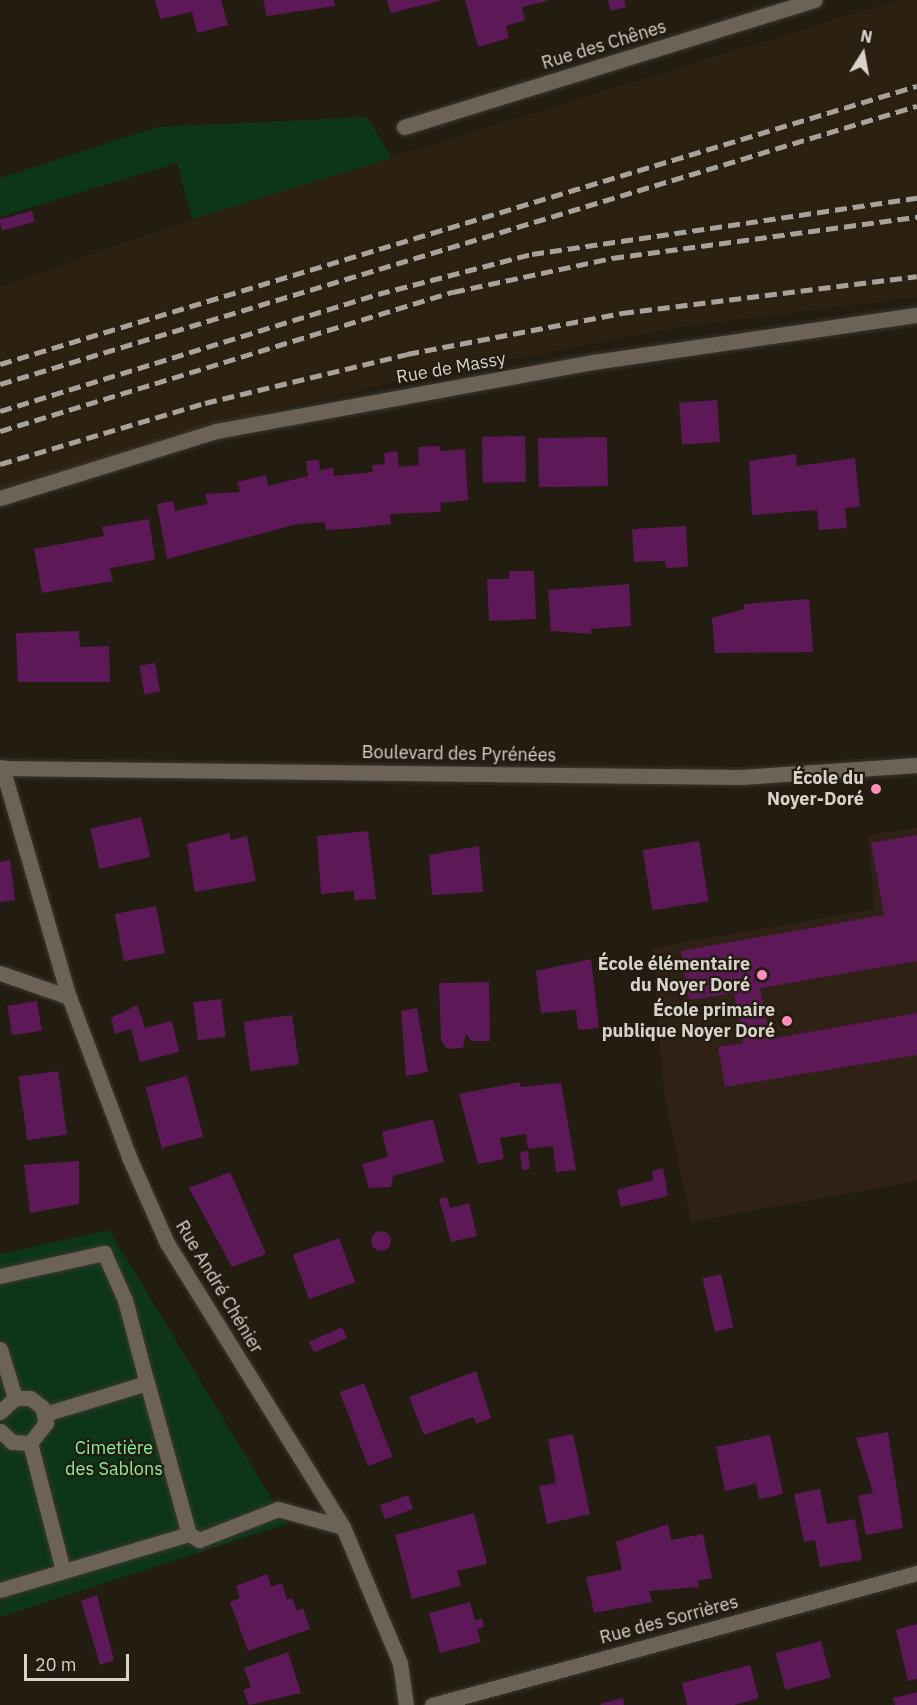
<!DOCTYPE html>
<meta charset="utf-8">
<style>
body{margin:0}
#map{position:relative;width:917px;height:1705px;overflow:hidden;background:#231c11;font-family:"IBM Plex Sans",sans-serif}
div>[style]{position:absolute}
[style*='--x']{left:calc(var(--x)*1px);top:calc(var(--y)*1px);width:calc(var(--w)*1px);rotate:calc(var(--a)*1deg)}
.built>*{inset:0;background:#2c2111}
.education>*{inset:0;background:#2f2116}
.green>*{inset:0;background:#0d3619}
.building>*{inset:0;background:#5d1957;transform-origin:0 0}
.round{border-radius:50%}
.roads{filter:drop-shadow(0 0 2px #3d3731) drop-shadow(0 0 2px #3d3731)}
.minor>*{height:15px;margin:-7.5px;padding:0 7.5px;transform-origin:7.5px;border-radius:7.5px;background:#6c6356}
.rail>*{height:4.5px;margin-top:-2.25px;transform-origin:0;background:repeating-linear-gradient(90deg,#a9a29a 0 12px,transparent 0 18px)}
.dots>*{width:16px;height:16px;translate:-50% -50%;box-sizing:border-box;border:3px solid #231c11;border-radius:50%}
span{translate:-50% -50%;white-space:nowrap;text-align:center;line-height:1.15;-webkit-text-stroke:4.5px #231c11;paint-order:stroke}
.street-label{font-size:18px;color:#d8d2cb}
.poi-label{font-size:18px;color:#d8d2cb;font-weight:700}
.right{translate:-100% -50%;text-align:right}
.park-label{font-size:18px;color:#85f19c}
.north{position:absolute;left:833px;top:24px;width:60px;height:60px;-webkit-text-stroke:4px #231c11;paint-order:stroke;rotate:11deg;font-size:16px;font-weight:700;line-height:24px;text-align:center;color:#d8d2cb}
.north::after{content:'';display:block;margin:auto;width:21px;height:27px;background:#d8d2cb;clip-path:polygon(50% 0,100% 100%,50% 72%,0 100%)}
.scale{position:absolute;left:24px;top:1654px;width:105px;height:27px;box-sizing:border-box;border:3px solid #d8d2cb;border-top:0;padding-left:8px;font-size:18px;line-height:21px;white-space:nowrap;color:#d8d2cb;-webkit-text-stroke:4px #231c11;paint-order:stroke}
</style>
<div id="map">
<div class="built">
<div style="clip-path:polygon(898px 0,917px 0,917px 297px,681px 327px,402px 380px,223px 423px,0 489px,0 287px,192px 219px)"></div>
</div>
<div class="education">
<div style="clip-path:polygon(917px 828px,917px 1181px,691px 1222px,664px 1094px,652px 948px,874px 909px,868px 835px)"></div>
</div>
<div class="green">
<div style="clip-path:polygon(367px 117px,392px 158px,192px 219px,177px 163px,0 217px,0 178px,157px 127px)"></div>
<div style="clip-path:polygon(109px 1230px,287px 1524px,0 1617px,0 1254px)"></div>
</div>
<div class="building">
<div style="clip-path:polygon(155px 0,221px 0,228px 25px,197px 33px,192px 12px,160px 19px)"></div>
<div style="clip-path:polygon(263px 0,334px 0,335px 6px,267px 16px)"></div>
<div style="clip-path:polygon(387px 0,439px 0,439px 1px,391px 13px)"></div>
<div style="clip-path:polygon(465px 0,546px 0,547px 1px,522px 7px,525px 20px,506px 26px,509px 38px,478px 47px)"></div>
<div style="clip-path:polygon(608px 0,624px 0,626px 7px,610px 11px)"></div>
<div style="left:32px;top:211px;width:11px;height:34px;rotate:75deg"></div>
<div style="left:717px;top:400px;width:42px;height:38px;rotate:86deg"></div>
<div style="left:525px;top:436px;width:46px;height:43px;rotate:89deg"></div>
<div style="left:607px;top:437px;width:49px;height:69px;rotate:89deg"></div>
<div style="clip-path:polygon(440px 446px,440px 451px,465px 449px,468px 500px,440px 503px,441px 512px,390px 514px,391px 524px,358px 528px,326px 530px,325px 522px,293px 525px,167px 559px,157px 504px,173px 501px,175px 511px,208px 504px,205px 494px,240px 492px,237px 482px,266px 475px,268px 486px,308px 476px,306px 461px,319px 460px,320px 470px,333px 468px,334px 476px,373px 472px,372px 465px,385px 464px,384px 453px,397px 451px,399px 467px,419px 465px,418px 447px)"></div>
<div style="clip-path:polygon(796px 454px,797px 466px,855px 458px,860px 507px,845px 508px,847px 528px,819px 530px,817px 510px,752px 515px,749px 461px)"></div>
<div style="clip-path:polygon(149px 519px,155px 560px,110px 568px,113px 581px,42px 593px,34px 549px,104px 536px,102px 527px)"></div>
<div style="clip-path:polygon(686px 526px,688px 567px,666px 568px,665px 561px,634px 562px,632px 529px)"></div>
<div style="clip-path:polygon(509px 571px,534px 571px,536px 619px,489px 621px,487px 579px,509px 579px)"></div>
<div style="clip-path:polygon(629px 584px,631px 626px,591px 629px,592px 634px,551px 631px,548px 590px)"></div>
<div style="clip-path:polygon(809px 599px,813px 652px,715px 653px,712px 618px,744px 609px,744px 604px)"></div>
<div style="clip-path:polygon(79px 631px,80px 647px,109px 646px,110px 682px,18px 682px,16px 633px)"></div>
<div style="left:155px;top:663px;width:29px;height:16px;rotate:80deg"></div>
<div style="left:141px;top:817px;width:41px;height:52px;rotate:77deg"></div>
<div style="clip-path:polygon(368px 831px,376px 899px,354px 900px,354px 891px,321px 894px,317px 836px)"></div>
<div style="clip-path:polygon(229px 833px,231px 840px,247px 836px,256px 881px,195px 892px,187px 844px)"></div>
<div style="clip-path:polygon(917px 835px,917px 961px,760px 988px,770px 1039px,917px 1013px,917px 1055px,725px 1087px,718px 1047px,743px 1043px,734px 993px,689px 1000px,681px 951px,884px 915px,871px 843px)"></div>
<div style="left:699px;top:841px;width:61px;height:57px;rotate:81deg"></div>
<div style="clip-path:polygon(479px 846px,483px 892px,432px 895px,429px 855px)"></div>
<div style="clip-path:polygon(10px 860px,15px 900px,0 902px,0 862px)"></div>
<div style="left:156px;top:906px;width:48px;height:42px;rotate:79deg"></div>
<div style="clip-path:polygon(591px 959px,599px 1028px,578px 1030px,576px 1010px,541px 1013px,536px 971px)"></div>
<div style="clip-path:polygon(489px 982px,490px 1041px,471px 1041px,466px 1033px,463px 1048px,447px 1049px,441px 1041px,439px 983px)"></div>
<div style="left:221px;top:999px;width:38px;height:28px;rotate:83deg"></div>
<div style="left:37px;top:1001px;width:30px;height:30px;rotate:81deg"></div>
<div style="clip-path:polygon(137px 1005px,145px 1028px,172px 1021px,179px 1052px,140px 1062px,131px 1029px,115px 1034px,111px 1018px)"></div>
<div style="clip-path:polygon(417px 1008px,428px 1072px,406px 1076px,401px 1011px)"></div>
<div style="left:292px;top:1015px;width:50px;height:49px;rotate:82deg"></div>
<div style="left:58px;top:1071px;width:64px;height:40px;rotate:82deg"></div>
<div style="left:187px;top:1076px;width:63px;height:43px;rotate:75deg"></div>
<div style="clip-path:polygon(520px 1082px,520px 1087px,561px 1083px,576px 1170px,556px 1172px,553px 1146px,528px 1149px,526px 1134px,500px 1138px,504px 1159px,478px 1164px,459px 1094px)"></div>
<div style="clip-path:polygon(433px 1119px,444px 1162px,393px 1176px,391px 1187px,369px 1188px,362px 1164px,388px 1157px,382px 1132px)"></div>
<div style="left:528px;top:1151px;width:18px;height:8px;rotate:84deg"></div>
<div style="clip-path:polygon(79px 1161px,79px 1204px,30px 1213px,24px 1165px)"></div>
<div style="clip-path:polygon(663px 1168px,668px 1196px,621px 1207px,617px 1190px,653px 1180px,652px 1171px)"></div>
<div style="clip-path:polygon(230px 1172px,266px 1254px,232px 1267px,189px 1188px)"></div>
<div style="clip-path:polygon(447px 1197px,450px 1208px,469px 1203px,477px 1236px,451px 1242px,439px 1199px)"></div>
<div class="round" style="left:371px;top:1231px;width:20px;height:20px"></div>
<div style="left:339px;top:1238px;width:47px;height:49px;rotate:70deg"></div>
<div style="left:721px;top:1274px;width:55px;height:19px;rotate:77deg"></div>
<div style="left:342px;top:1327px;width:12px;height:36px;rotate:66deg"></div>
<div style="clip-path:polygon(476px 1371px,491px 1418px,476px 1424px,473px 1417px,424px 1435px,409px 1397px)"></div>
<div style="left:364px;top:1383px;width:79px;height:26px;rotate:69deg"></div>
<div style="clip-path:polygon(888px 1432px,903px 1528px,866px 1535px,858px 1496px,873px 1493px,856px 1438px)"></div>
<div style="clip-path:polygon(573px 1434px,590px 1514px,547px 1524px,539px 1486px,556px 1483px,548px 1439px)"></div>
<div style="clip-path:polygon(770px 1435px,783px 1494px,759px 1499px,756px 1484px,725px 1491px,716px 1447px)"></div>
<div style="clip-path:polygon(820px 1489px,827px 1524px,855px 1519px,862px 1560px,820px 1567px,815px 1540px,804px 1542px,794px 1494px)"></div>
<div style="left:408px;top:1495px;width:15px;height:30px;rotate:70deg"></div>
<div style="clip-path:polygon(474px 1513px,487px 1564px,457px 1571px,461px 1586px,412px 1599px,395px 1535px)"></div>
<div style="clip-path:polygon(668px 1524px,671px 1540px,703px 1534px,712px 1578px,697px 1581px,699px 1587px,649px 1591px,652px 1602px,594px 1613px,586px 1577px,622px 1570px,616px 1542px)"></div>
<div style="clip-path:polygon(267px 1574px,271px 1587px,282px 1583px,287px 1600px,292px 1598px,297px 1611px,303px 1608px,310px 1629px,248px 1651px,230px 1602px,240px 1598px,236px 1586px)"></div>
<div style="clip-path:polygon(97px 1595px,114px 1660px,100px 1665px,81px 1601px)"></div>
<div style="clip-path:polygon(470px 1602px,475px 1621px,482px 1618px,484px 1627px,477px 1629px,481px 1642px,440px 1653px,429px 1613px)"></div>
<div style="clip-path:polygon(917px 1624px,917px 1679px,908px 1681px,896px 1630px)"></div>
<div style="left:821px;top:1641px;width:38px;height:47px;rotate:75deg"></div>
<div style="clip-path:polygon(288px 1652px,301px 1693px,249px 1705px,243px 1690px,251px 1687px,244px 1668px)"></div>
<div style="clip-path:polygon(750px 1665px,759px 1698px,734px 1705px,687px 1705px,682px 1683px)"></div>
<div style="clip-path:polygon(917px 1692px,917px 1705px,895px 1705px,893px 1698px)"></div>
<div style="clip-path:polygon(623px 1698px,624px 1705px,601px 1705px,600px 1704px)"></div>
</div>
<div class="roads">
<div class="minor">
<div style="--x:404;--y:127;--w:430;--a:-17.2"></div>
<div style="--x:0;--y:498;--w:226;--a:-17.2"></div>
<div style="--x:216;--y:431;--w:383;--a:-10.4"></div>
<div style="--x:593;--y:362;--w:327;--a:-8.3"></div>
<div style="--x:2;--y:767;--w:240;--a:73.8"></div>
<div style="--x:69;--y:997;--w:171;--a:69.4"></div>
<div style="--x:129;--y:1157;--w:94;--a:66.2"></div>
<div style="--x:167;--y:1243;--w:334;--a:58.2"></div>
<div style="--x:343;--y:1527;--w:147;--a:67.3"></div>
<div style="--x:400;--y:1663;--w:42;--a:81.9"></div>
<div style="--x:0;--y:768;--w:741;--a:0.7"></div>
<div style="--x:741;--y:777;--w:176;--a:-3.9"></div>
<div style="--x:0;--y:973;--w:73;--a:19.2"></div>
<div style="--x:0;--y:1276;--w:107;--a:-12.5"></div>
<div style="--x:104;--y:1253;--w:51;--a:65.9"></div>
<div style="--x:125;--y:1300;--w:86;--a:75.2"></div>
<div style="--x:147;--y:1383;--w:107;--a:163.1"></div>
<div style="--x:0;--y:1349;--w:51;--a:73"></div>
<div style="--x:0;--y:1412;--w:21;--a:-43"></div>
<div style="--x:15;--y:1398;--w:15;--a:0"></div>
<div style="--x:30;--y:1398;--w:15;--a:37"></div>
<div style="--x:42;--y:1407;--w:16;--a:76"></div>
<div style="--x:46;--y:1423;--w:26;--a:129"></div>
<div style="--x:30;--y:1443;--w:18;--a:-177"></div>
<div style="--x:12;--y:1442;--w:16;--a:-137"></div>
<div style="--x:30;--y:1443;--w:132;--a:75.5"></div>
<div style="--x:189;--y:1534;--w:12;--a:31"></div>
<div style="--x:199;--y:1540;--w:85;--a:-21.4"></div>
<div style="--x:278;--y:1509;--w:67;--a:15.5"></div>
<div style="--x:0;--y:1590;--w:197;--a:-16.5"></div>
<div style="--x:189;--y:1534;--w:157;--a:-105.5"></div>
<div style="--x:432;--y:1705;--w:503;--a:-15.23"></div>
</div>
</div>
<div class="rail">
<div style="--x:0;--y:364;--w:958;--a:-16.87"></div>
<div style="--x:0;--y:384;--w:958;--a:-16.87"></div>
<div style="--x:0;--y:411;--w:396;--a:-17.2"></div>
<div style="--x:378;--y:294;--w:159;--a:-14.6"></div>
<div style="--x:532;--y:254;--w:389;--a:-8.3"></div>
<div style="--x:0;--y:431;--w:474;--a:-17.1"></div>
<div style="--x:453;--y:292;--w:163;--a:-12.1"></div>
<div style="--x:612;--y:258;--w:308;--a:-7.7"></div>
<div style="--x:0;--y:464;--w:214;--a:-16.6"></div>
<div style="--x:205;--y:403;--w:208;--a:-13.6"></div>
<div style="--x:407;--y:354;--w:219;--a:-10.8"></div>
<div style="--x:622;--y:313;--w:297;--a:-7.1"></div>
</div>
<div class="dots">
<div style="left:876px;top:789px;background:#fe8ebc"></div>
<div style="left:762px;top:975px;background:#fe8ebc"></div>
<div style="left:787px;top:1021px;background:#fe8ebc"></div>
</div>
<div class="street-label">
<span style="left:604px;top:45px;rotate:-17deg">Rue des Chênes</span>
<span style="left:451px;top:368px;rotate:-10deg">Rue de Massy</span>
<span style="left:459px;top:754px;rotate:1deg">Boulevard des Pyrénées</span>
<span style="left:219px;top:1287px;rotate:59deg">Rue André Chénier</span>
<span style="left:669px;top:1620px;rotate:-15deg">Rue des Sorrières</span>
</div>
<div class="poi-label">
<span class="right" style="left:864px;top:789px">École du<br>Noyer-Doré</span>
<span class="right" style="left:750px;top:975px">École élémentaire<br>du Noyer Doré</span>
<span class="right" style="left:775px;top:1021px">École primaire<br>publique Noyer Doré</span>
</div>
<div class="park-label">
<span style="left:114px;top:1459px">Cimetière<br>des Sablons</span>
</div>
<div class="north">N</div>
<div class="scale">20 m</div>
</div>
